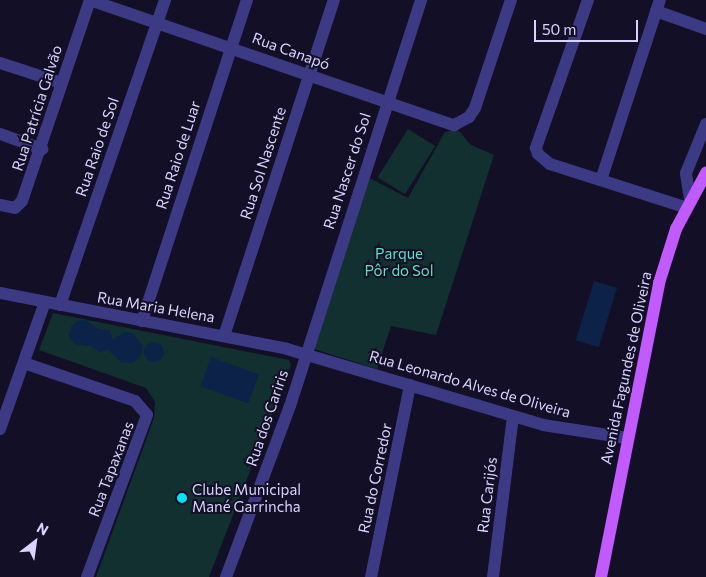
<!DOCTYPE html>
<meta charset="utf-8">
<style>
body{margin:0}
#map{position:relative;width:706px;height:577px;overflow:hidden;background:#130f26;font-family:Commissioner,sans-serif}
div>[style]{position:absolute}
[style*='--x']{left:calc(var(--x)*1px);top:calc(var(--y)*1px);width:calc(var(--w)*1px);rotate:calc(var(--a)*1deg)}
.green>*{inset:0;background:#12302f;transform-origin:0 0}
.water>*{inset:0;background:#0c2248;transform-origin:0 0}
.round{border-radius:50%}
.minor>*{height:12px;margin:-6px;padding:0 6px;transform-origin:6px;border-radius:6px;background:#3d3a85}
.major>*{height:12px;margin:-6px;padding:0 6px;transform-origin:6px;border-radius:6px;background:#c25bff}
.dots>*{width:14px;height:14px;translate:-50% -50%;box-sizing:border-box;border:2px solid #130f26;border-radius:50%}
span{translate:-50% -50%;white-space:nowrap;text-align:center;line-height:1.15;-webkit-text-stroke:4px #130f26;paint-order:stroke}
.street-label{font-size:15px;color:#d9d4ff}
.park-label{font-size:15px;color:#5fe0c0}
.poi-label{font-size:15px;color:#d9d4ff}
.left{translate:0 -50%;text-align:left}
.north{position:absolute;left:10px;top:517px;width:50px;height:50px;-webkit-text-stroke:4px #130f26;paint-order:stroke;rotate:30deg;font-size:14px;font-weight:700;line-height:20px;text-align:center;color:#d9d4ff}
.north::after{content:'';display:block;margin:auto;width:18px;height:22px;background:#d9d4ff;clip-path:polygon(50% 0,100% 100%,50% 72%,0 100%)}
.scale{position:absolute;left:534px;top:20px;width:104px;height:22px;box-sizing:border-box;border:2px solid #d9d4ff;border-top:0;padding-left:6px;font-size:15px;line-height:18px;white-space:nowrap;color:#d9d4ff;-webkit-text-stroke:4px #130f26;paint-order:stroke}
</style>
<div id="map">
<div class="green">
<div style="left:408px;top:129px;width:32px;height:57px;rotate:32deg"></div>
<div style="clip-path:polygon(458px 130px,471px 145px,494px 155px,436px 335px,391px 326px,377px 369px,314px 349px,364px 175px,408px 198px,445px 132px)"></div>
<div style="clip-path:polygon(53px 313px,289px 360px,291px 365px,209px 577px,96px 577px,154px 418px,155px 402px,146px 388px,39px 350px)"></div>
</div>
<div class="water">
<div style="left:594px;top:281px;width:24px;height:62px;rotate:17deg"></div>
<div style="clip-path:polygon(86px 320px,96px 328px,110px 331px,113px 340px,124px 332px,134px 334px,143px 346px,141px 356px,133px 363px,122px 363px,108px 350px,100px 352px,90px 346px,74px 344px,69px 336px,71px 327px,77px 321px)"></div>
<div class="round" style="left:144px;top:342px;width:20px;height:20px"></div>
<div style="left:211px;top:357px;width:51px;height:31px;rotate:20deg"></div>
</div>
<div class="minor">
<div style="--x:90;--y:0;--w:385;--a:19"></div>
<div style="--x:454;--y:125;--w:17;--a:-28"></div>
<div style="--x:469;--y:117;--w:11;--a:-56"></div>
<div style="--x:475;--y:108;--w:114;--a:-71.6"></div>
<div style="--x:588;--y:0;--w:157;--a:109.4"></div>
<div style="--x:536;--y:148;--w:6;--a:72"></div>
<div style="--x:538;--y:154;--w:16;--a:40"></div>
<div style="--x:550;--y:164;--w:142;--a:17.7"></div>
<div style="--x:656;--y:11;--w:53;--a:19.8"></div>
<div style="--x:0;--y:63;--w:65;--a:17.9"></div>
<div style="--x:0;--y:134;--w:45;--a:19.7"></div>
<div style="--x:601;--y:180;--w:189;--a:-71.9"></div>
<div style="--x:690;--y:199;--w:26;--a:-99"></div>
<div style="--x:686;--y:173;--w:53;--a:-67.8"></div>
<div style="--x:0;--y:205;--w:15;--a:11"></div>
<div style="--x:15;--y:208;--w:10;--a:-45"></div>
<div style="--x:22;--y:201;--w:212;--a:-71.3"></div>
<div style="--x:0;--y:293;--w:292;--a:11"></div>
<div style="--x:287;--y:349;--w:267;--a:16.5"></div>
<div style="--x:543;--y:425;--w:85;--a:8.8"></div>
<div style="--x:60;--y:305;--w:323;--a:-71"></div>
<div style="--x:142;--y:321;--w:338;--a:-71.9"></div>
<div style="--x:224;--y:336;--w:354;--a:-71.9"></div>
<div style="--x:24;--y:363;--w:117;--a:18.9"></div>
<div style="--x:135;--y:401;--w:18;--a:49"></div>
<div style="--x:147;--y:415;--w:173;--a:110.3"></div>
<div style="--x:0;--y:429;--w:135;--a:-70.5"></div>
<div style="--x:226;--y:577;--w:183;--a:-69.5"></div>
<div style="--x:290;--y:406;--w:427;--a:-72.1"></div>
<div style="--x:371;--y:577;--w:196;--a:-78.5"></div>
<div style="--x:493;--y:577;--w:161;--a:-82.9"></div>
</div>
<div class="major">
<div style="--x:601;--y:577;--w:300;--a:-78.8"></div>
<div style="--x:659;--y:283;--w:57;--a:-72.5"></div>
<div style="--x:676;--y:229;--w:64;--a:-61.8"></div>
</div>
<div class="dots">
<div style="left:182px;top:498px;background:#00e5ff"></div>
</div>
<div class="street-label">
<span style="left:291px;top:51px;rotate:20deg">Rua Canapó</span>
<span style="left:37px;top:108px;rotate:-72deg">Rua Patrícia Galvão</span>
<span style="left:97px;top:147px;rotate:-71deg">Rua Raio de Sol</span>
<span style="left:178px;top:155px;rotate:-72deg">Rua Raio de Luar</span>
<span style="left:263px;top:163px;rotate:-72deg">Rua Sol Nascente</span>
<span style="left:347px;top:171px;rotate:-72deg">Rua Nascer do Sol</span>
<span style="left:156px;top:307px;rotate:10deg">Rua Maria Helena</span>
<span style="left:626px;top:368px;rotate:-78deg">Avenida Fagundes de Oliveira</span>
<span style="left:470px;top:384px;rotate:16deg">Rua Leonardo Alves de Oliveira</span>
<span style="left:267px;top:418px;rotate:-71deg">Rua dos Cariris</span>
<span style="left:111px;top:469px;rotate:-69deg">Rua Tapaxanas</span>
<span style="left:375px;top:478px;rotate:-78deg">Rua do Corredor</span>
<span style="left:487px;top:495px;rotate:-83deg">Rua Carijós</span>
</div>
<div class="park-label">
<span style="left:399px;top:262px">Parque<br>Pôr do Sol</span>
</div>
<div class="poi-label">
<span class="left" style="left:192px;top:498px">Clube Municipal<br>Mané Garrincha</span>
</div>
<div class="north">N</div>
<div class="scale">50 m</div>
</div>
